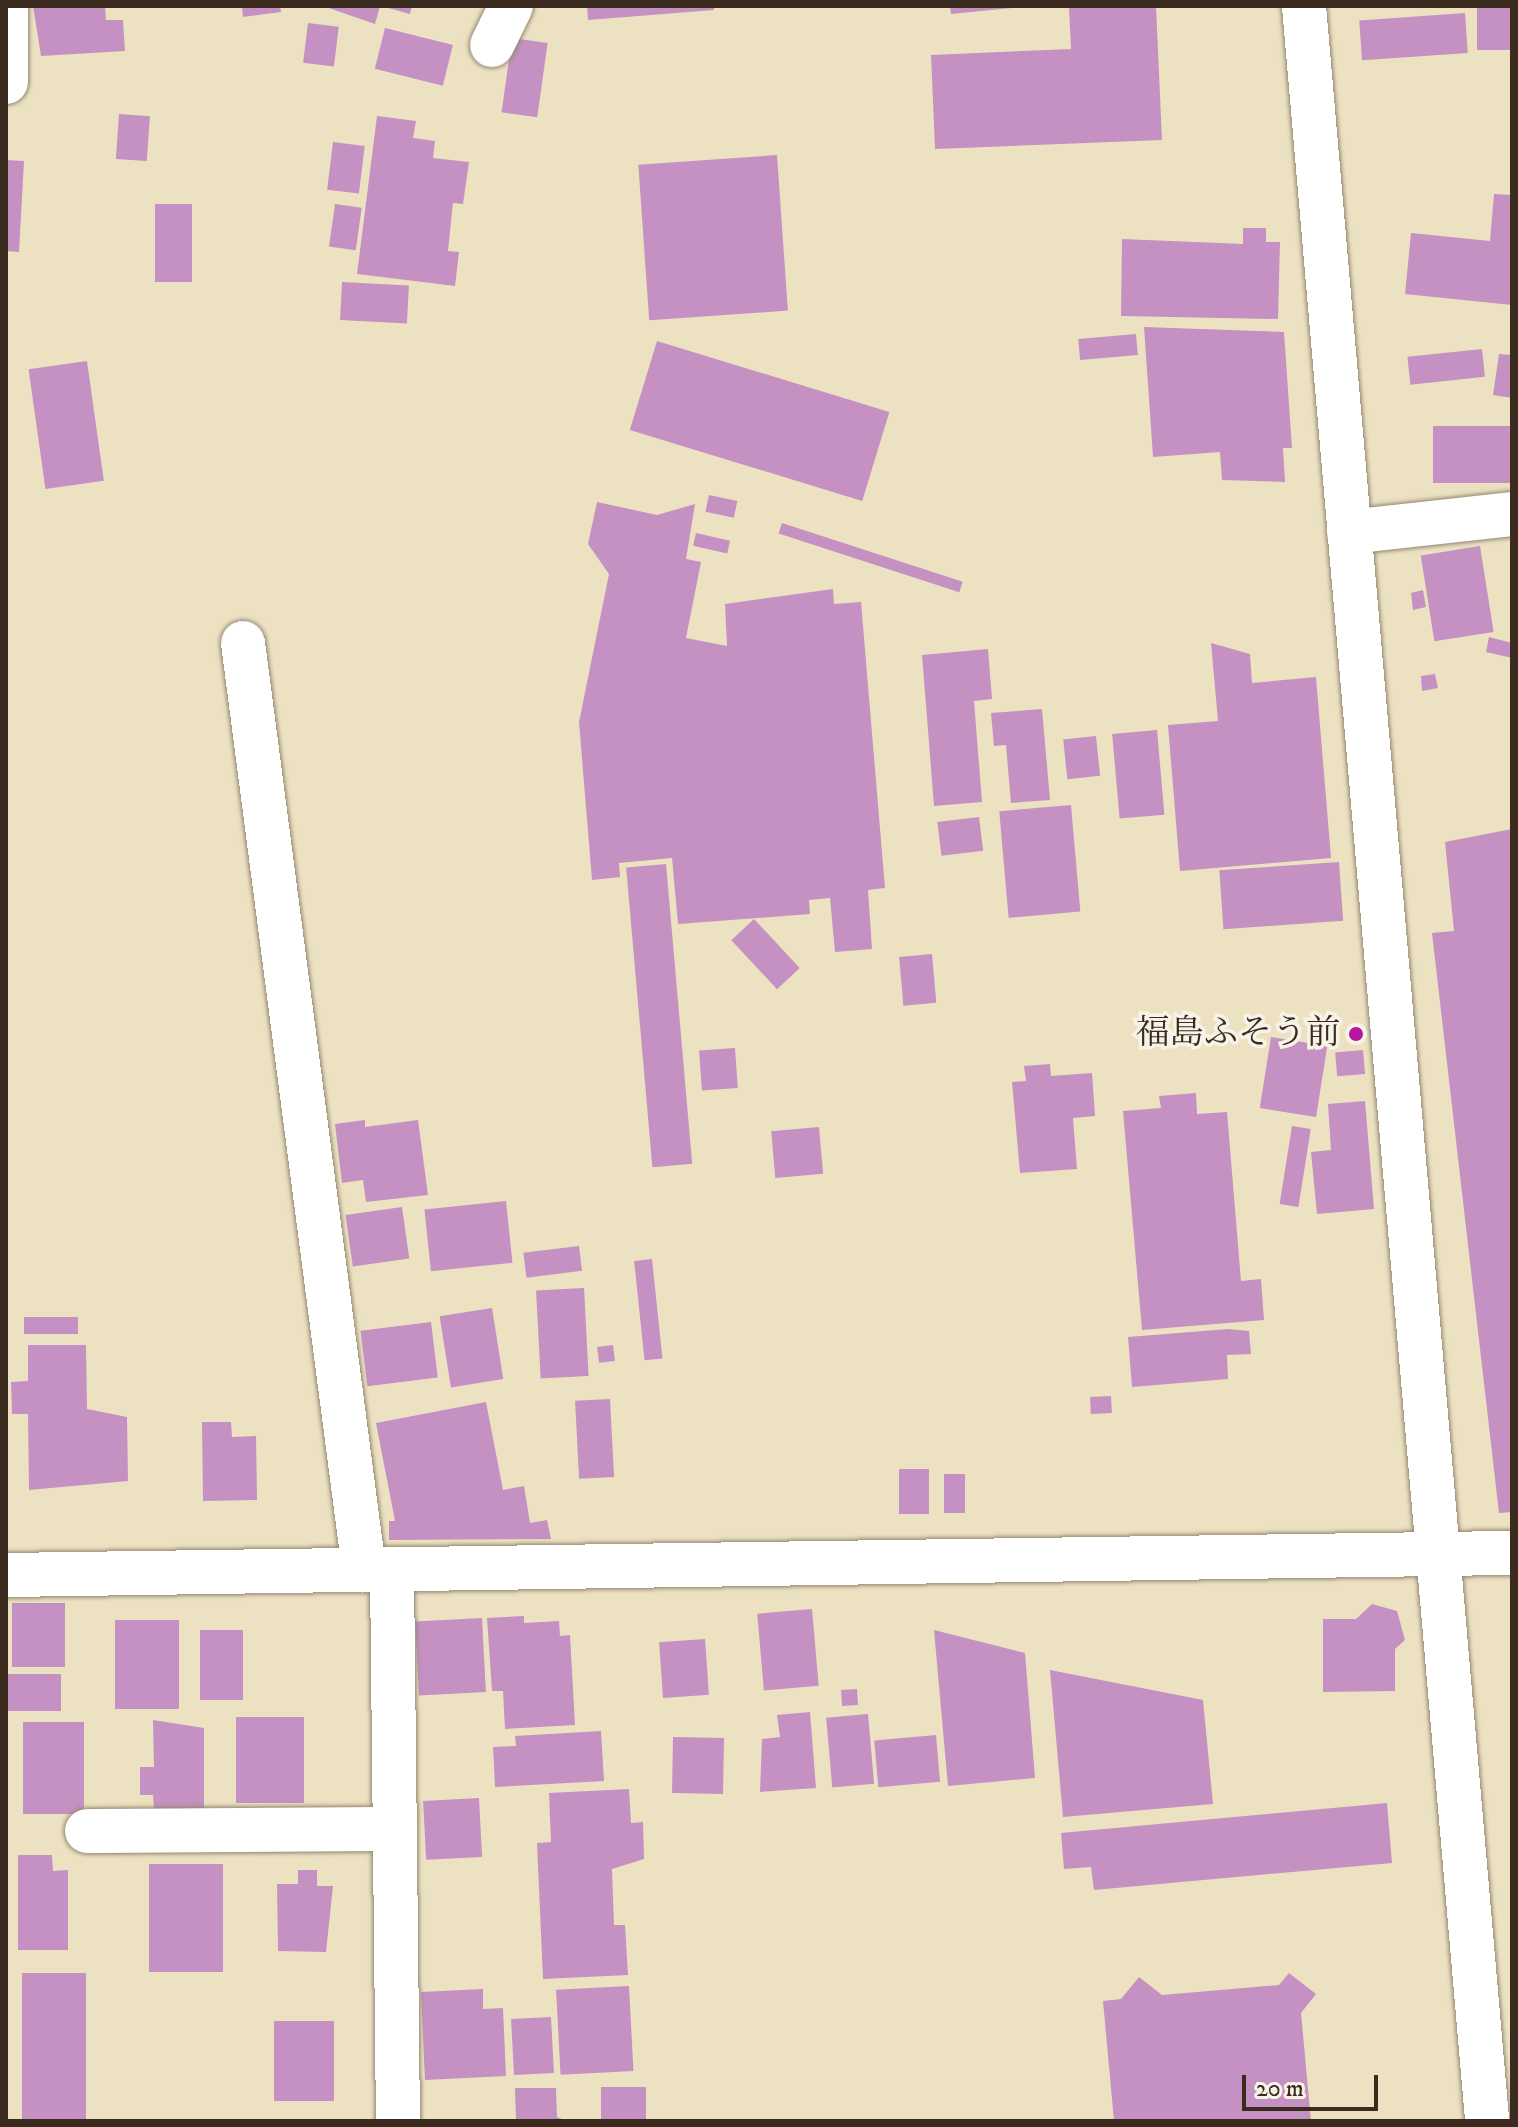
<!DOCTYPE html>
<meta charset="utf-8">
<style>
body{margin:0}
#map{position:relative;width:1518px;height:2127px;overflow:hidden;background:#ece2c2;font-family:"IM FELL DW Pica","Noto Serif JP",serif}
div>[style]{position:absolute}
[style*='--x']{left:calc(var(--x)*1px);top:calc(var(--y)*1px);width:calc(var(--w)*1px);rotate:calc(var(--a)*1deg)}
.building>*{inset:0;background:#c491c2;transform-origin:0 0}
.roads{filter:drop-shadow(0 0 2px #948670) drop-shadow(0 0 2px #948670)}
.minor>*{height:44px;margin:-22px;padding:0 22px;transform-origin:22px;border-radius:22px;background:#fff}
.dots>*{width:22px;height:22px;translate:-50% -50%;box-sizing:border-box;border:4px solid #f7f3e8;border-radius:50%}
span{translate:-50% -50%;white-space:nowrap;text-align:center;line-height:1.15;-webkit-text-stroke:7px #f7f3e8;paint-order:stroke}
.poi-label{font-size:34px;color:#3b2a1e}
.right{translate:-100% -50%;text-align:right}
.frame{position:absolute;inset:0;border:8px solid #3b2a1e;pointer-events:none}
.scale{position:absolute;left:1242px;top:2075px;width:136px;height:36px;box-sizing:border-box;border:4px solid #3b2a1e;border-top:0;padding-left:10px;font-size:24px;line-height:28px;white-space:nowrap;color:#3b2a1e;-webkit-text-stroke:6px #f7f3e8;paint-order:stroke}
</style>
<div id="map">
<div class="building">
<div style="clip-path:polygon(33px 6px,105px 6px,106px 20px,123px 20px,125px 51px,41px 56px)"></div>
<div style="clip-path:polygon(242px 6px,280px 6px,281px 12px,243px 17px)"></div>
<div style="clip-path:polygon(323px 6px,380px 6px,375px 24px)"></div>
<div style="clip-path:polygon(381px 6px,412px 6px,410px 14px)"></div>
<div style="clip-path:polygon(587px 6px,714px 6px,714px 10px,588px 20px)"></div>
<div style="clip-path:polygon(950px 6px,1011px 6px,1012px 8px,951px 14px)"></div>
<div style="clip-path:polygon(1156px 6px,1162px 140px,935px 149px,931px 55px,1071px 49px,1069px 7px)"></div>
<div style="left:1477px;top:6px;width:35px;height:44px"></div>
<div style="left:1465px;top:13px;width:40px;height:106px;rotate:86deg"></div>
<div style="left:308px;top:23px;width:31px;height:40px;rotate:7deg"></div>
<div style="left:385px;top:28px;width:70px;height:42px;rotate:14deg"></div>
<div style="left:512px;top:38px;width:36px;height:75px;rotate:8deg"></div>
<div style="left:119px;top:114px;width:31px;height:45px;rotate:4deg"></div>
<div style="clip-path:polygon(377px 116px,416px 121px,413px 138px,435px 141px,433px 158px,469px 162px,463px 204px,453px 203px,448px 251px,459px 252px,455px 286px,357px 274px)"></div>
<div style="left:333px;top:142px;width:32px;height:48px;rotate:7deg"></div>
<div style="left:777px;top:155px;width:156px;height:139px;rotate:86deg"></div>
<div style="clip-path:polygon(6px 160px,24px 161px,19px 252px,6px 251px)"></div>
<div style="clip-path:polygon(1494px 194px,1512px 195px,1512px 305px,1405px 294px,1411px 233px,1490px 241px)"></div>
<div style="left:155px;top:204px;width:37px;height:78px"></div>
<div style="left:335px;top:204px;width:27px;height:43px;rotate:8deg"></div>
<div style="clip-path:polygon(1243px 228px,1266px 228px,1266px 242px,1280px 242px,1278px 319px,1121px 316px,1122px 239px,1243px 244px)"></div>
<div style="left:342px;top:282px;width:67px;height:38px;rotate:3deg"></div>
<div style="clip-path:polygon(1144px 327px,1284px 332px,1292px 448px,1283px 448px,1285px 482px,1222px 480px,1220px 452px,1153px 457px)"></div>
<div style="left:1136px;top:334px;width:21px;height:58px;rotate:85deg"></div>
<div style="left:657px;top:341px;width:243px;height:93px;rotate:17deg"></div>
<div style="left:1482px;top:349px;width:28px;height:75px;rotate:84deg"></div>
<div style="clip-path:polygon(1499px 354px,1512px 355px,1512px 398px,1493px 395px)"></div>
<div style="left:87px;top:361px;width:121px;height:59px;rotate:82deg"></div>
<div style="left:1512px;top:426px;width:57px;height:79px;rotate:90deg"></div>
<div style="left:709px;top:495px;width:29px;height:17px;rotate:12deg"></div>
<div style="clip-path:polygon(597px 502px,657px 515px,695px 504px,686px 559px,701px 562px,686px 638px,727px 646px,725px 604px,833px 589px,834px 604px,861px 602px,885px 888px,868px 890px,872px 949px,835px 952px,830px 898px,809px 900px,810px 914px,678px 924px,672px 858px,619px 863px,620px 877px,592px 880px,579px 722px,609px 574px,588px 544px)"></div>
<div style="left:782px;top:523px;width:190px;height:11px;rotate:18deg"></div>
<div style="left:696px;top:533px;width:35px;height:13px;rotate:13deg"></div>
<div style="left:1480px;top:546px;width:87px;height:60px;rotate:81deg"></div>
<div style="clip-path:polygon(1423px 590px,1426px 607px,1413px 610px,1411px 593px)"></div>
<div style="clip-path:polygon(1489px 637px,1512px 643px,1512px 658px,1486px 652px)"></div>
<div style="clip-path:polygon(1211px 643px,1250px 654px,1252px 683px,1316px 677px,1331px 858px,1180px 871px,1168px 725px,1218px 721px)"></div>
<div style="clip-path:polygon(988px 649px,992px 699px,974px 701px,982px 802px,934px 806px,922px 655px)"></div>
<div style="clip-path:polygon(1435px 674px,1438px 688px,1422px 691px,1421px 676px)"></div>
<div style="clip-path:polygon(1042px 709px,1050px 800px,1011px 803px,1006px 745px,994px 746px,991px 713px)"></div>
<div style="left:1157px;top:730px;width:85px;height:45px;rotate:85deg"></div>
<div style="left:1096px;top:736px;width:40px;height:33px;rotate:84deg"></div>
<div style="left:1071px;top:805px;width:107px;height:72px;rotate:85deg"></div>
<div style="left:979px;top:817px;width:34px;height:42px;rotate:83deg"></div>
<div style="clip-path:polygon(1512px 829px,1512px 1512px,1499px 1513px,1432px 933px,1454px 931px,1445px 842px)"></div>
<div style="left:1339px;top:862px;width:59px;height:120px;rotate:86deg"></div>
<div style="left:666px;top:864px;width:301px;height:40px;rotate:85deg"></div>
<div style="left:754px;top:919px;width:67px;height:31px;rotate:47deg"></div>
<div style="left:932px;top:954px;width:49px;height:33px;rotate:85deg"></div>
<div style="left:1271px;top:1037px;width:57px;height:72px;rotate:9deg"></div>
<div style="left:735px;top:1048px;width:40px;height:36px;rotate:86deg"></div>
<div style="left:1363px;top:1050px;width:24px;height:28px;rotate:85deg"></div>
<div style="clip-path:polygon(1050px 1064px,1051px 1076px,1092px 1073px,1095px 1116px,1073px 1118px,1077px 1169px,1020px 1173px,1012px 1082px,1026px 1081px,1024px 1066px)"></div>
<div style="clip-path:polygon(1196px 1093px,1197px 1114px,1227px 1112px,1241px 1281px,1261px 1279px,1264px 1320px,1142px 1330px,1123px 1111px,1161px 1108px,1159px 1096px)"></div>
<div style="clip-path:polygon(1365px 1101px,1374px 1209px,1317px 1214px,1311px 1152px,1331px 1150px,1328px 1104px)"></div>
<div style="clip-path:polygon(365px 1120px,365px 1127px,418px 1120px,428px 1195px,366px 1202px,363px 1180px,342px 1183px,335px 1124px)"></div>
<div style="left:1292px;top:1126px;width:19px;height:79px;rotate:9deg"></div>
<div style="left:819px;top:1127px;width:47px;height:48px;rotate:85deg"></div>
<div style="left:506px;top:1201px;width:62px;height:82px;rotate:84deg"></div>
<div style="left:402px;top:1207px;width:52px;height:57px;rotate:82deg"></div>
<div style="left:579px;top:1246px;width:25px;height:56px;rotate:83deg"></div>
<div style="left:652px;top:1259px;width:100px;height:18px;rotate:84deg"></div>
<div style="left:584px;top:1288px;width:88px;height:48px;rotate:87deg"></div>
<div style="left:492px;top:1308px;width:72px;height:53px;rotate:81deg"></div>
<div style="left:78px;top:1317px;width:17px;height:54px;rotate:90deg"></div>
<div style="left:431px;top:1322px;width:56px;height:71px;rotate:83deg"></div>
<div style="clip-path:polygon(1228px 1329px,1249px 1331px,1251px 1354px,1227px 1355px,1228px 1379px,1132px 1387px,1128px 1337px)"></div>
<div style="clip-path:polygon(28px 1345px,86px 1345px,87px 1409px,127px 1417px,128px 1481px,29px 1490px,28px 1414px,12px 1414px,11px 1382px,28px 1381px)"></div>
<div style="left:613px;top:1345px;width:16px;height:16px;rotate:83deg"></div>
<div style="left:1111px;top:1396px;width:17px;height:21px;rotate:87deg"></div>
<div style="left:610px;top:1399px;width:78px;height:35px;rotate:87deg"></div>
<div style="clip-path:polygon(486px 1402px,503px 1490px,524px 1486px,530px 1523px,547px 1520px,551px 1539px,389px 1540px,389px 1521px,395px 1521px,376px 1423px)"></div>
<div style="clip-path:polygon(202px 1422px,231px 1422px,232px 1437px,256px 1436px,257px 1500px,203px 1501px)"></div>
<div style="left:929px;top:1469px;width:45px;height:30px;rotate:90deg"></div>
<div style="left:944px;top:1474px;width:21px;height:39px"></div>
<div style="left:12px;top:1603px;width:53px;height:64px"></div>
<div style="clip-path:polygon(1372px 1604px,1397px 1611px,1405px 1640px,1395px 1649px,1395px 1691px,1323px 1692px,1323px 1619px,1356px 1619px)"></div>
<div style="left:812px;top:1609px;width:77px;height:55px;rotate:85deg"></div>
<div style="clip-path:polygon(524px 1616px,524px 1623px,559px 1621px,560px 1636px,570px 1635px,575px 1725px,505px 1729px,503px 1691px,492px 1691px,487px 1618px)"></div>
<div style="left:482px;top:1618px;width:74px;height:67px;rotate:87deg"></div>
<div style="left:115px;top:1620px;width:64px;height:89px"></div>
<div style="left:200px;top:1630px;width:43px;height:70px"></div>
<div style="clip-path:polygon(934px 1630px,1025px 1653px,1035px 1778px,948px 1786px)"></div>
<div style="left:705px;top:1639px;width:56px;height:46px;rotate:86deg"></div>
<div style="clip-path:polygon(1050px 1670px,1203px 1700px,1213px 1804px,1063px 1817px)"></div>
<div style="left:8px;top:1674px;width:53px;height:37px"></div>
<div style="left:857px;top:1689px;width:16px;height:16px;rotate:86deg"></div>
<div style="clip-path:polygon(810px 1712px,816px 1788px,760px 1792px,762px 1739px,780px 1737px,777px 1715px)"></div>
<div style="left:868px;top:1714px;width:70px;height:42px;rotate:85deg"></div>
<div style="left:236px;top:1717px;width:68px;height:86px"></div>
<div style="clip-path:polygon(153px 1720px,204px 1728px,204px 1810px,154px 1810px,153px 1795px,140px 1795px,140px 1767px,154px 1767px)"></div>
<div style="left:23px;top:1722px;width:61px;height:92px"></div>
<div style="clip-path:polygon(601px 1731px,604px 1781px,495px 1787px,493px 1747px,516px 1746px,515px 1736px)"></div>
<div style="left:936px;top:1735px;width:47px;height:62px;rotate:85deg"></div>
<div style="left:724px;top:1738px;width:56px;height:51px;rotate:91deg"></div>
<div style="clip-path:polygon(629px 1789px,631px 1823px,643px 1822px,644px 1859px,612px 1869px,614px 1925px,625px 1925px,628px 1975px,543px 1979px,537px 1843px,551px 1842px,549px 1793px)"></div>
<div style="left:479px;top:1798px;width:59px;height:56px;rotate:87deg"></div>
<div style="clip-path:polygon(1387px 1803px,1392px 1863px,1094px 1890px,1091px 1867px,1064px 1869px,1061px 1833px)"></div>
<div style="clip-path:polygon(18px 1855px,52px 1855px,53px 1871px,68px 1870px,68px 1950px,18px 1950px)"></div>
<div style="left:223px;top:1864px;width:108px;height:74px;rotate:90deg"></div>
<div style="clip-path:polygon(298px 1870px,317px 1870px,317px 1886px,333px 1886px,326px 1952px,278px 1951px,277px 1884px,298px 1884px)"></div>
<div style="left:22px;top:1973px;width:64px;height:148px"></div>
<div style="clip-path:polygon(1289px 1973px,1316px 1994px,1301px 2013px,1311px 2121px,1114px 2121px,1103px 2001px,1121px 1999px,1139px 1977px,1162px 1995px,1279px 1985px)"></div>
<div style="left:629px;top:1986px;width:85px;height:73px;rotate:87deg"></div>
<div style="clip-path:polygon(483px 1989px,483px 2009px,503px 2008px,506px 2076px,425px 2080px,421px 1992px)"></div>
<div style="left:551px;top:2017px;width:56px;height:40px;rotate:87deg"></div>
<div style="left:274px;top:2021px;width:60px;height:80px"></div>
<div style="left:601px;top:2087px;width:45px;height:34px"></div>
<div style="clip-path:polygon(515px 2088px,556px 2088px,557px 2117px,567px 2121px,516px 2121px)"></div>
</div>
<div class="roads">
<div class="minor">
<div style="--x:1304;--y:6;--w:2123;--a:85.05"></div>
<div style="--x:492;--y:45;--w:43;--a:-64"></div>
<div style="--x:6;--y:82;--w:76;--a:-90"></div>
<div style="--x:1349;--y:532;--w:164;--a:-6.3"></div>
<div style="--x:243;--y:643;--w:935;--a:82.56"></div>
<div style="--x:392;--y:1570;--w:551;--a:89.38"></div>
<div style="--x:6;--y:1575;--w:1506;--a:-0.84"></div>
<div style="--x:87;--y:1831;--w:308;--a:-0.4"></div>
</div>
</div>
<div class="dots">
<div style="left:1356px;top:1034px;background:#b5179e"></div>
</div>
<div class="poi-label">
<span class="right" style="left:1340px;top:1034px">福島ふそう前</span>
</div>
<div class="frame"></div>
<div class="scale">20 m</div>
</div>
